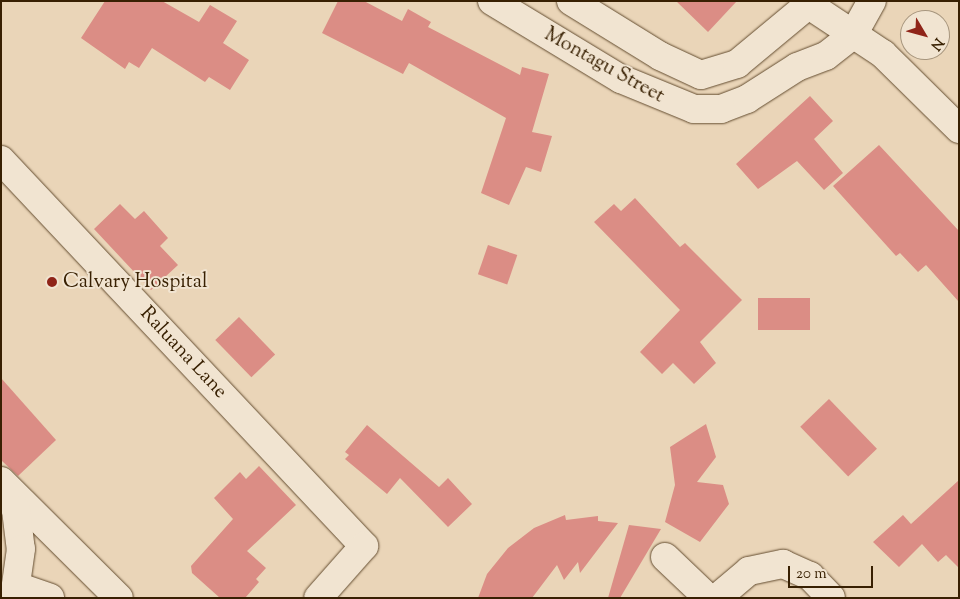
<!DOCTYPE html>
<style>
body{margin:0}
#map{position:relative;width:960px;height:599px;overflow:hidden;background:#ead5b8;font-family:"Sorts Mill Goudy",serif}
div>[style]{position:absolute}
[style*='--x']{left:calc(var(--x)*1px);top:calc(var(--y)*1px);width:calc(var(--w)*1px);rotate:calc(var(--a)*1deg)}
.building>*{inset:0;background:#db8d85;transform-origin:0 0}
.roads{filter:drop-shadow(0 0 1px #644d30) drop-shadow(0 0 1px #644d30)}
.minor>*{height:28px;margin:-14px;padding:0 14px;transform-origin:14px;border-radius:14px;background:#f1e4d1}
.dots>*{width:14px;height:14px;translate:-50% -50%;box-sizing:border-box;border:2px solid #f1e4d1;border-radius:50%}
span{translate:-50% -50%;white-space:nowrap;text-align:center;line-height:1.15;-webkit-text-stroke:4px #f1e4d1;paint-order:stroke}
.street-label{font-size:20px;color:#382002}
.poi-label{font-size:20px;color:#382002}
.left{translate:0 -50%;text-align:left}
.frame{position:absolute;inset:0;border:2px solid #382002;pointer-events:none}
.north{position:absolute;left:900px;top:10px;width:50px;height:50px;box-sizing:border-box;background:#f1e4d1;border:1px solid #a7967e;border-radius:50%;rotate:127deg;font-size:14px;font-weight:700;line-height:20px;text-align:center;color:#382002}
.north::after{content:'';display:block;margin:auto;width:18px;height:22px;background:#8f2418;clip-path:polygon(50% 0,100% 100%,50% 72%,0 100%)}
.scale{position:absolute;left:788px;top:566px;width:85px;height:22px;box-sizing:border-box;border:2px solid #382002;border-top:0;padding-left:6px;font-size:15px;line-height:18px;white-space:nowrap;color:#382002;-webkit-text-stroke:4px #f1e4d1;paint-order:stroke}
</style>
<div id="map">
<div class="building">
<div style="clip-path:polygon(105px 1px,162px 1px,199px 22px,210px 5px,237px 21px,223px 43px,249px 60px,230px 90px,209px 77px,205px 82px,152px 48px,139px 68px,129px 62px,125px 69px,81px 38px)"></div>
<div style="clip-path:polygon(338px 1px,364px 1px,402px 21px,408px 9px,431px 22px,428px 27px,520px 75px,522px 67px,549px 74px,532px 132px,552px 136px,541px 172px,526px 167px,509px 205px,481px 193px,506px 118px,409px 63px,403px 74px,322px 33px)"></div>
<div style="clip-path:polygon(676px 1px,737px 1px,708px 32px)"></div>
<div style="clip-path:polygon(810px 96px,833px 121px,814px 139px,843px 173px,824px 190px,797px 161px,758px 189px,736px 164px)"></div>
<div style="clip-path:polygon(879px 145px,959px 231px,959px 302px,926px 265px,918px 272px,900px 253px,896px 256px,833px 186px)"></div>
<div style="clip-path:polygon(635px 198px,680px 247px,685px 243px,742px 300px,700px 342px,716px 363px,694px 384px,673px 363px,662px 374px,640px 352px,680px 310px,594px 222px,614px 204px,621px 211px)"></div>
<div style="clip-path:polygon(120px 204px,135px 219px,144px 211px,168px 238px,160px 246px,178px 265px,151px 290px,94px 229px)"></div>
<div style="left:488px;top:245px;width:31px;height:31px;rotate:19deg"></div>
<div style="left:758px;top:298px;width:52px;height:32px"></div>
<div style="left:239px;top:317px;width:52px;height:33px;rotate:46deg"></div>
<div style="clip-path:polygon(1px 378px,56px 440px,18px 476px,1px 460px)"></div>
<div style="left:829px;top:399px;width:69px;height:40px;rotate:46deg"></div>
<div style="clip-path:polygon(706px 424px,716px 457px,697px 482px,723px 485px,729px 504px,700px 542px,665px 522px,675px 485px,670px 447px)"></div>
<div style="clip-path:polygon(367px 425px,439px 487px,448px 478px,472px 504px,448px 527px,400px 478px,387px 494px,345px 459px,349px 455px,345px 452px)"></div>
<div style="clip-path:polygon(259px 466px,296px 505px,247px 551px,266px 568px,256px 579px,259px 582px,245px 598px,220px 598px,192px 573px,191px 566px,233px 519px,214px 498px,240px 472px,246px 479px)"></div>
<div style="clip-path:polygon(959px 480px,959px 568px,946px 555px,938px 562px,922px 544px,899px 567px,873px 542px,903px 515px,911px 524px)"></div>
<div style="clip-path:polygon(565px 515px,566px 520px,598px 516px,598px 521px,618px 523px,580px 573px,578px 562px,564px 580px,557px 565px,532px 598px,478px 598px,487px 574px,508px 548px,534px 528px)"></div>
<div style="clip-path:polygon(629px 525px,661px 529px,620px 598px,608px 598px)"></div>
</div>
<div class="roads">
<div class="minor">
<div style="--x:492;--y:1;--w:151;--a:31.2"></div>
<div style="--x:621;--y:79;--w:79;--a:22.3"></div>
<div style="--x:694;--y:109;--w:27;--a:0"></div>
<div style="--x:721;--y:109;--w:28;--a:-21"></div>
<div style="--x:747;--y:99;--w:59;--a:-32.6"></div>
<div style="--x:797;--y:67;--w:31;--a:-21"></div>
<div style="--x:826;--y:56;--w:34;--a:-38"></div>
<div style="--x:853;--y:35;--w:39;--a:-61"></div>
<div style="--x:571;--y:1;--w:105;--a:31.7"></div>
<div style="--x:660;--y:56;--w:45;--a:24.9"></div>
<div style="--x:701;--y:75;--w:38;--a:-17"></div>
<div style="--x:737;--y:64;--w:99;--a:-39.7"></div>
<div style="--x:809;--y:5;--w:89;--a:33.5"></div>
<div style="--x:883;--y:54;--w:107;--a:44.6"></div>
<div style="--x:1;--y:160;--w:530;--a:46.76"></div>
<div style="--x:364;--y:546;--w:69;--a:131.5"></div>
<div style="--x:1;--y:481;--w:166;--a:44.8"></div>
<div style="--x:5;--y:489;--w:24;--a:62"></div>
<div style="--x:16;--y:510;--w:39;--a:83"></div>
<div style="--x:21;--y:549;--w:49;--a:98.1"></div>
<div style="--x:665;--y:557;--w:59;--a:43.6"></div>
<div style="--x:16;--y:586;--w:36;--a:19"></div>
<div style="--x:717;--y:598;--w:42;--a:-40.2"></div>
<div style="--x:749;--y:571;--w:35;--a:-12"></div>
<div style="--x:783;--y:564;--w:30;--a:24"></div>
<div style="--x:810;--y:576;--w:30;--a:46"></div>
</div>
</div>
<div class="dots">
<div style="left:52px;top:282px;background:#8f2418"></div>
</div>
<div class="street-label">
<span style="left:604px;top:66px;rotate:29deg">Montagu Street</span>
<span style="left:183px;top:353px;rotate:47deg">Raluana Lane</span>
</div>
<div class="poi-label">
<span class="left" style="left:63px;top:282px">Calvary Hospital</span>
</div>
<div class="frame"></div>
<div class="north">N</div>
<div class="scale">20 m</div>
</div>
